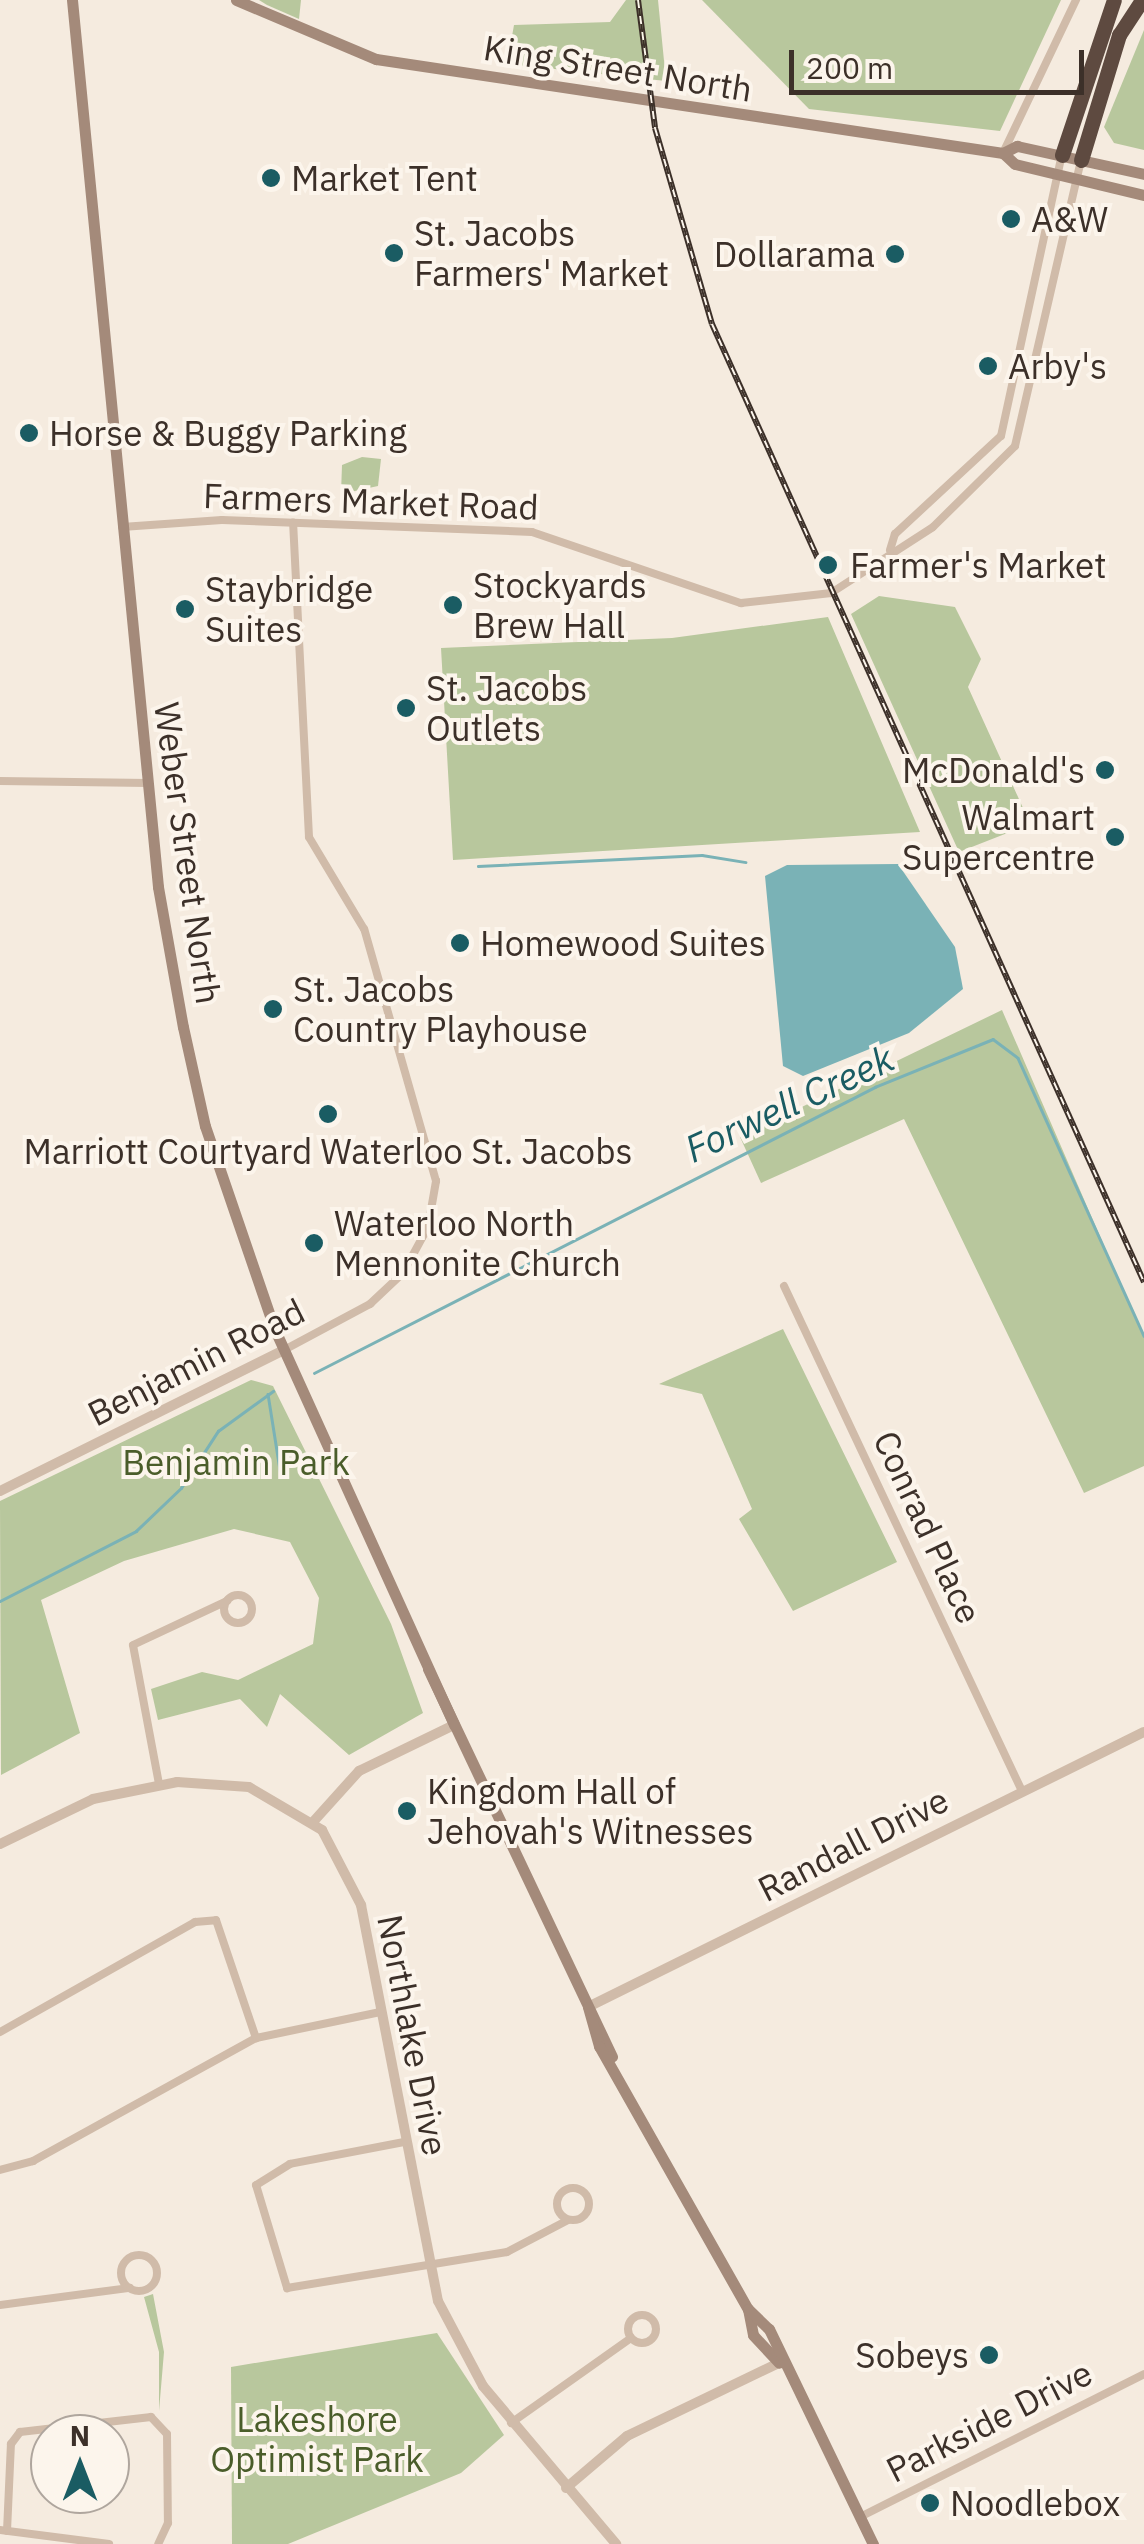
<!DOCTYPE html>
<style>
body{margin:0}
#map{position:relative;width:1144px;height:2544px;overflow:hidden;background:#f5ebdf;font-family:"IBM Plex Sans",sans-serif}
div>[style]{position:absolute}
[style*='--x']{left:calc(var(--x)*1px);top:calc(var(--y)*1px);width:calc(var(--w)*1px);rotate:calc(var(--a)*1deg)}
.green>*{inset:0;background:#b8c79d}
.water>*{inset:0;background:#7ab2b6}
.stream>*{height:2.5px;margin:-1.25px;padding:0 1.25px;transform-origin:1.25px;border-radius:1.25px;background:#7ab2b6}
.minor>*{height:8px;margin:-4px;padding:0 4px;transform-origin:4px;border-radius:4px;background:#d0bba9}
.minor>.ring{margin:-4px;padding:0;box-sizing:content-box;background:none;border:8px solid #d0bba9;border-radius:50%}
.tertiary>*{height:10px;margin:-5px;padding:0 5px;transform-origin:5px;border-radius:5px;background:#d0bba9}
.secondary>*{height:11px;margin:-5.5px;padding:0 5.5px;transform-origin:5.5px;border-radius:5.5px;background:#a48a7a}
.motorway>*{height:15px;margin:-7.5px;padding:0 7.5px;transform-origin:7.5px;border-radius:7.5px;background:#5e4a40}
.rail>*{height:6px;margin-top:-3px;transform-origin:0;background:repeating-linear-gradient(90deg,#fcf5ec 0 8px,#3c3029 0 16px);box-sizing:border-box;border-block:2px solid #3c3029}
.dots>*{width:28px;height:28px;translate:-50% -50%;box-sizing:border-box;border:5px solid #fcf5ec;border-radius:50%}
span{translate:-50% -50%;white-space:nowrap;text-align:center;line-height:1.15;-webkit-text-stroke:8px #fcf5ec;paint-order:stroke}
.street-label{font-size:35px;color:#3c3029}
.poi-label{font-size:35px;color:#3c3029}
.left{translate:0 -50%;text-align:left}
.right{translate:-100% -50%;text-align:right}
.park-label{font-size:35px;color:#4a5d2a}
.water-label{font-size:38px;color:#1a5c63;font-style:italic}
.north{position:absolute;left:30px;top:2414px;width:100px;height:100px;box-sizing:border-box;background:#fcf5ec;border:2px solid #afa69e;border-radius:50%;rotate:0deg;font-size:28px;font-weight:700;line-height:40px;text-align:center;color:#3c3029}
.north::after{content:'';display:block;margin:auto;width:35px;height:45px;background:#1a5c63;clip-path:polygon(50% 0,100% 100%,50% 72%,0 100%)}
.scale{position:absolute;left:789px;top:50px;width:295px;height:45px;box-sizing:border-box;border:5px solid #3c3029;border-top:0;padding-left:12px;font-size:30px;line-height:35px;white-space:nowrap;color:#3c3029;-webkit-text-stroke:8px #fcf5ec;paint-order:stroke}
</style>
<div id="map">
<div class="green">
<div style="clip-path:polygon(259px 0,301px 0,299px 19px,267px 5px)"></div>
<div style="clip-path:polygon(626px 0,658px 0,666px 81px,507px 64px,514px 25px,610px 22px)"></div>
<div style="clip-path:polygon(702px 0,1061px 0,1000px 131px,809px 109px)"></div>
<div style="clip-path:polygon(1144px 30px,1144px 150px,1114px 143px,1104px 127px)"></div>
<div style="clip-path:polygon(362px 457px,381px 459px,378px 486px,341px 494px,342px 465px)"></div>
<div style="clip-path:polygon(879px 596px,955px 607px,981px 659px,968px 687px,1023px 808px,1010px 832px,959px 852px,851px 614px)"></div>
<div style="clip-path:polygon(828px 617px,920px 832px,453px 860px,441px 648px,672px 638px)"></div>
<div style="clip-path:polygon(1002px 1010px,1144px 1338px,1144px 1466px,1084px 1493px,904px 1119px,761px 1183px,740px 1137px)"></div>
<div style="clip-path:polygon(783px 1329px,897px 1562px,793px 1611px,739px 1519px,752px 1509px,702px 1394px,659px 1384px)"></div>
<div style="clip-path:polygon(251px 1380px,273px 1386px,391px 1624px,423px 1713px,349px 1755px,280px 1694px,267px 1727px,240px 1699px,158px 1720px,151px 1689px,202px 1672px,238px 1680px,313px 1644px,319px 1598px,290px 1542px,234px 1529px,124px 1561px,41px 1600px,80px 1733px,1px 1775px,0 1501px)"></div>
<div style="clip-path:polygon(153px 2294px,164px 2352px,159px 2411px,159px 2352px,144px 2297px)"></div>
<div style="clip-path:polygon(437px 2333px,504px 2435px,461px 2473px,288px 2544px,232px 2544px,231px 2367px)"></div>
</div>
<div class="water">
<div style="clip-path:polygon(898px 864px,955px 947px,963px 989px,909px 1033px,803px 1076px,783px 1066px,765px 876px,787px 865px)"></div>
</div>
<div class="stream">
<div style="--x:478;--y:866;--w:224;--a:-2.8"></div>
<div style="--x:702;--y:855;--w:44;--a:9.2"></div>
<div style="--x:314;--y:1373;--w:630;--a:-27.01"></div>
<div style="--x:875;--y:1087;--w:127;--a:-22.1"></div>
<div style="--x:993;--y:1039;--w:31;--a:37"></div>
<div style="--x:1018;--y:1058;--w:305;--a:65.6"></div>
<div style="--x:268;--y:1394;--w:83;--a:81"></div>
<div style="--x:0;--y:1601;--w:153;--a:-27.2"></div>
<div style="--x:136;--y:1531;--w:62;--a:-43.7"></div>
<div style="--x:181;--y:1488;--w:68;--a:-57"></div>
<div style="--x:218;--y:1431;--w:68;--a:-36"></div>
</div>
<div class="minor">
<div style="--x:1003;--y:153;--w:170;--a:-64.5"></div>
<div style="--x:122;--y:527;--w:100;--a:-4"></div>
<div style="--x:222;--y:520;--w:310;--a:2.2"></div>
<div style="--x:532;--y:532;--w:221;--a:18.8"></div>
<div style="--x:741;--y:603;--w:91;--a:-6.3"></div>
<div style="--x:831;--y:593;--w:121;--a:-32.9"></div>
<div style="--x:933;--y:527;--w:115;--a:-44.6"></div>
<div style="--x:1015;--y:446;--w:294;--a:-77"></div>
<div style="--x:890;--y:550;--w:17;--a:-73"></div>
<div style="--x:895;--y:534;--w:144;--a:-42.8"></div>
<div style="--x:1001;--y:436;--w:288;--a:-77.8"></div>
<div style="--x:0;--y:781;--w:148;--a:0.8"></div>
<div style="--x:784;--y:1286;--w:558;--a:64.77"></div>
<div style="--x:284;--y:1350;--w:98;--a:-28.1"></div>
<div style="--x:370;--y:1304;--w:45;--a:-43.2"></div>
<div style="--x:403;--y:1273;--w:52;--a:-61.5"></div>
<div style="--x:428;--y:1227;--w:47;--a:-80.1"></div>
<div style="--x:436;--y:1181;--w:262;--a:-105.9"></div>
<div style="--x:364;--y:929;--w:107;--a:-120.9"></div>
<div style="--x:309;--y:837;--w:315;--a:-92.9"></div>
<div class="ring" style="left:224px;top:1595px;width:20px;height:20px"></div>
<div style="--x:159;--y:1784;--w:141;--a:-100.6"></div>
<div style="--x:133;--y:1645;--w:104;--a:-25.1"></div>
<div style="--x:0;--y:2032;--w:224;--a:-29.4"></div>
<div style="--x:195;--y:1922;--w:21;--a:-5"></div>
<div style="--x:216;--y:1920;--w:125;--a:71.3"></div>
<div style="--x:404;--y:2142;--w:116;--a:169.1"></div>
<div style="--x:290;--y:2164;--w:40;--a:148"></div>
<div style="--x:256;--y:2185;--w:108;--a:73.2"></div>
<div style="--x:287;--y:2288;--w:223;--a:-9.3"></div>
<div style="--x:507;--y:2252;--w:69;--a:-27.7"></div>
<div style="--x:0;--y:2170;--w:34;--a:-15"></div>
<div style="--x:33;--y:2161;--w:255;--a:-28.9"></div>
<div style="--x:256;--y:2038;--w:127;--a:-11.8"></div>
<div class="ring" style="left:557px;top:2188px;width:24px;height:24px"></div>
<div class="ring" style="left:121px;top:2255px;width:28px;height:28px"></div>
<div style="--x:0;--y:2305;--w:131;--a:-7.5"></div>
<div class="ring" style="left:628px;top:2315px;width:20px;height:20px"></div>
<div style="--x:511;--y:2423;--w:147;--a:-35.3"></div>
<div style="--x:860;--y:2517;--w:318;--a:-26.7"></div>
<div style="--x:0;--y:2530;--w:110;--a:7.3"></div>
<div style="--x:7;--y:2531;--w:87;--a:-87.4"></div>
<div style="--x:11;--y:2444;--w:15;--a:-53"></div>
<div style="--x:20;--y:2432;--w:132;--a:-6.5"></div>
<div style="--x:151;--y:2417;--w:23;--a:47"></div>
<div style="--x:167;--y:2434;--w:89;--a:89.4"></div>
<div style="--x:168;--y:2523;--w:23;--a:115"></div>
</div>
<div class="tertiary">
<div style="--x:0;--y:1491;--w:317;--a:-26.4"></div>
<div style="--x:313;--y:1822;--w:69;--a:-48"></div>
<div style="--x:359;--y:1771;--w:106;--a:-25.8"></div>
<div style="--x:0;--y:1844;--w:103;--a:-25.8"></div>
<div style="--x:93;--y:1799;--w:86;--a:-11.4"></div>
<div style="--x:177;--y:1782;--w:72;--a:4"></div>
<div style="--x:249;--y:1787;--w:85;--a:30.5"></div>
<div style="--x:322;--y:1830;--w:85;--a:62.5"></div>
<div style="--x:361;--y:1905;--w:403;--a:79"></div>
<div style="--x:438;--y:2301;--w:96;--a:62.1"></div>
<div style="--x:483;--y:2386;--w:207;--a:49.9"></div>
<div style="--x:588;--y:2007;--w:620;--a:-26.32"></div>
<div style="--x:566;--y:2488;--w:80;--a:-40.4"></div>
<div style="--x:627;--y:2436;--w:169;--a:-25.7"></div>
</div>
<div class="secondary">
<div style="--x:72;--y:0;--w:891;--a:84.46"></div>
<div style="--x:158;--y:887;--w:142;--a:79.9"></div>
<div style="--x:183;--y:1027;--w:101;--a:77.5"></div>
<div style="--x:205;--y:1126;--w:216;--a:71.1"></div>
<div style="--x:275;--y:1330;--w:434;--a:65.6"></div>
<div style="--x:236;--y:0;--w:152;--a:22.9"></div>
<div style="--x:376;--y:59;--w:634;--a:8.53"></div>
<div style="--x:1003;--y:153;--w:16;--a:43"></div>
<div style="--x:1015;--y:164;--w:133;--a:13.5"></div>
<div style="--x:1003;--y:153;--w:16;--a:-27"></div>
<div style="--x:1017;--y:146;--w:130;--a:12.4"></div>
<div style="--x:428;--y:1669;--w:429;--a:64.6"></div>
<div style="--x:588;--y:2007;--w:41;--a:74.2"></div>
<div style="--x:599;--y:2046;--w:302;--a:60.5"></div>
<div style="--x:748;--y:2309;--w:26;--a:79"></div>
<div style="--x:753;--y:2335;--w:38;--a:47"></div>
<div style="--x:748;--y:2309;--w:29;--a:44"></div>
<div style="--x:769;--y:2329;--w:239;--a:64.2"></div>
</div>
<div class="motorway">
<div style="--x:1062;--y:155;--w:163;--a:-71.5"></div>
<div style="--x:1081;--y:160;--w:131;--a:-73.1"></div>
<div style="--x:1119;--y:35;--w:42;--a:-56.7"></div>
</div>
<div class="rail">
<div style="--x:638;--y:0;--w:129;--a:82.4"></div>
<div style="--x:655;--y:128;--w:204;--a:73.8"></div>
<div style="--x:712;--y:324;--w:1051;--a:65.73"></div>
</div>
<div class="dots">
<div style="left:271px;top:178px;background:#1a5c63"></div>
<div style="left:1011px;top:219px;background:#1a5c63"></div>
<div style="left:394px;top:253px;background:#1a5c63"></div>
<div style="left:895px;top:254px;background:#1a5c63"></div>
<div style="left:988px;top:366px;background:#1a5c63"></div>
<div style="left:29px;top:433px;background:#1a5c63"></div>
<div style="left:828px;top:565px;background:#1a5c63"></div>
<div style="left:453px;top:605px;background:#1a5c63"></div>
<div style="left:185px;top:609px;background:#1a5c63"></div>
<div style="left:406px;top:708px;background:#1a5c63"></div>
<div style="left:1105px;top:770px;background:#1a5c63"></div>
<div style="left:1115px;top:837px;background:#1a5c63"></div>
<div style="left:460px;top:943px;background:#1a5c63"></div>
<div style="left:273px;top:1009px;background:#1a5c63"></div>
<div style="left:328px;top:1114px;background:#1a5c63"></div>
<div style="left:314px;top:1243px;background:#1a5c63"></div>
<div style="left:407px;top:1811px;background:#1a5c63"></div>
<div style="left:989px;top:2355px;background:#1a5c63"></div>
<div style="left:930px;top:2503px;background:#1a5c63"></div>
</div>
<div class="street-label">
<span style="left:618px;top:68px;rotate:9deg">King Street North</span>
<span style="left:371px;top:501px;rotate:2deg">Farmers Market Road</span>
<span style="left:188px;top:853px;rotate:82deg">Weber Street North</span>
<span style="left:196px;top:1362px;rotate:-27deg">Benjamin Road</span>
<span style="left:928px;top:1527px;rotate:65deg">Conrad Place</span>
<span style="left:853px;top:1844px;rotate:-27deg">Randall Drive</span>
<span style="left:413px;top:2035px;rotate:79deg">Northlake Drive</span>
<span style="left:989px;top:2421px;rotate:-27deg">Parkside Drive</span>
</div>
<div class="poi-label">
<span class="left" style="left:291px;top:178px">Market Tent</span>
<span class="left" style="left:1031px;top:219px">A&amp;W</span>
<span class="left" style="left:414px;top:253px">St. Jacobs<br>Farmers' Market</span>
<span class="right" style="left:875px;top:254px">Dollarama</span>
<span class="left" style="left:1008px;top:366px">Arby's</span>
<span class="left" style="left:49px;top:433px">Horse &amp; Buggy Parking</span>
<span class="left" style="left:850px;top:565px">Farmer's Market</span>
<span class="left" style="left:473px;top:605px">Stockyards<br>Brew Hall</span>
<span class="left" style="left:205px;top:609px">Staybridge<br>Suites</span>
<span class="left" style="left:426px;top:708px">St. Jacobs<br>Outlets</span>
<span class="right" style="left:1085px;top:770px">McDonald's</span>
<span class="right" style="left:1095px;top:837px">Walmart<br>Supercentre</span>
<span class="left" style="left:480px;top:943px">Homewood Suites</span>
<span class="left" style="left:293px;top:1009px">St. Jacobs<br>Country Playhouse</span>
<span style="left:328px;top:1151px">Marriott Courtyard Waterloo St. Jacobs</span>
<span class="left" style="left:334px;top:1243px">Waterloo North<br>Mennonite Church</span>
<span class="left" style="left:427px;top:1811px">Kingdom Hall of<br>Jehovah's Witnesses</span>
<span class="right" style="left:969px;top:2355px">Sobeys</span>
<span class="left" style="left:950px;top:2503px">Noodlebox</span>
</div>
<div class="park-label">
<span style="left:236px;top:1462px">Benjamin Park</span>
<span style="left:317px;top:2439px">Lakeshore<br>Optimist Park</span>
</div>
<div class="water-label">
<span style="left:789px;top:1103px;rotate:-25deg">Forwell Creek</span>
</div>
<div class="north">N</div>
<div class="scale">200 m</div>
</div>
